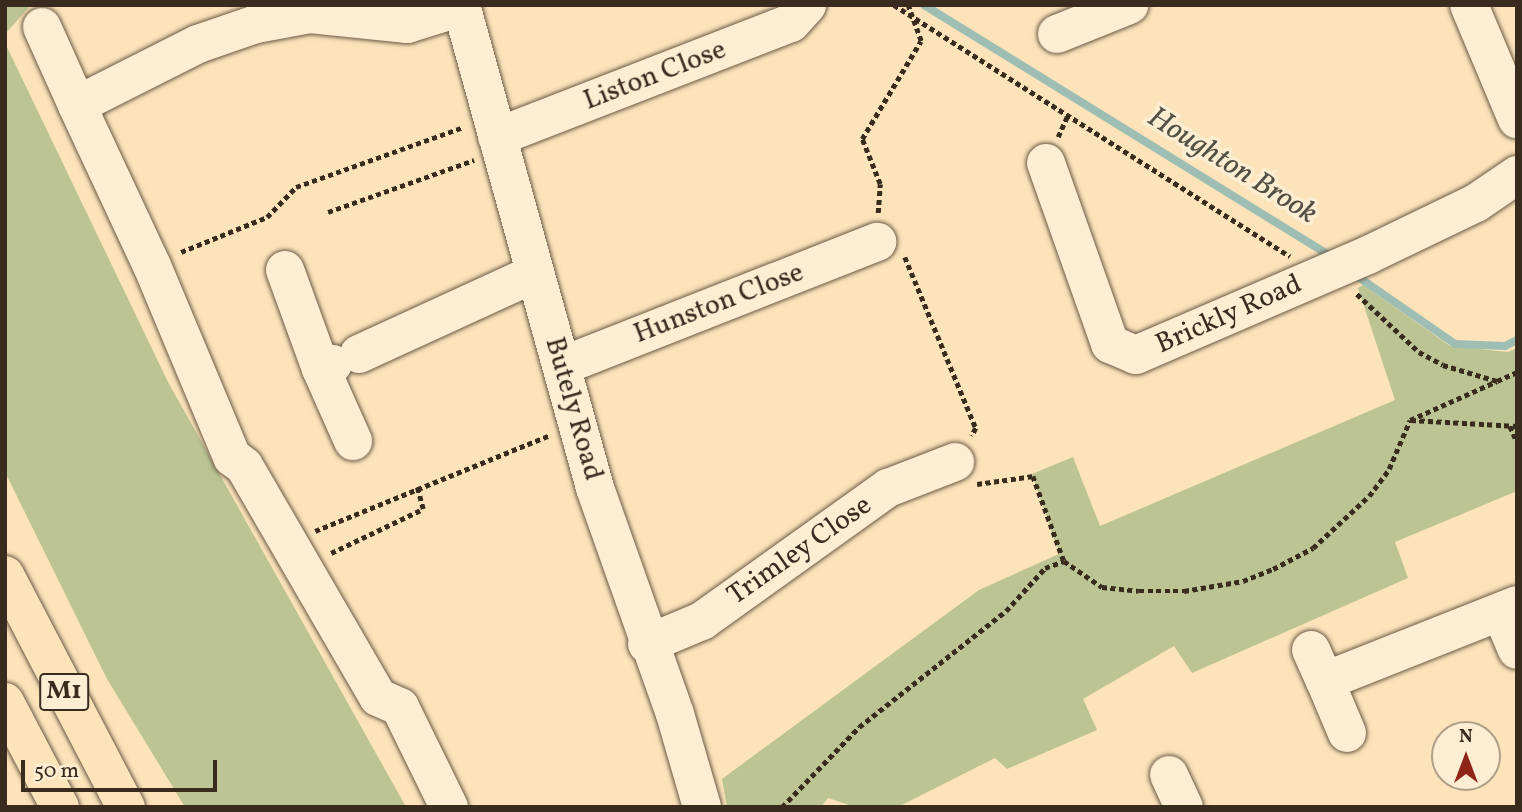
<!DOCTYPE html>
<style>
body{margin:0}
#map{position:relative;width:1522px;height:812px;overflow:hidden;background:#fce3ba;font-family:Vollkorn,serif}
div>[style]{position:absolute}
[style*='--x']{left:calc(var(--x)*1px);top:calc(var(--y)*1px);width:calc(var(--w)*1px);rotate:calc(var(--a)*1deg)}
.green>*{inset:0;background:#bbc492}
.stream>*{height:8px;margin:-4px;padding:0 4px;transform-origin:4px;border-radius:4px;background:#9fbeb3}
.path>*{height:4.5px;margin-top:-2.25px;transform-origin:0;background:repeating-linear-gradient(90deg,#392c1f 0 5px,transparent 0 8.5px)}
.roads{filter:drop-shadow(0 0 2px #6a5a46) drop-shadow(0 0 2px #6a5a46)}
.minor>*{height:38px;margin:-19px;padding:0 19px;transform-origin:19px;border-radius:19px;background:#fdedd2}
.highway>*{height:38px;margin:-19px;padding:0 19px;transform-origin:19px;border-radius:19px;background:#fce3ba}
span{translate:-50% -50%;white-space:nowrap;text-align:center;line-height:1.15;-webkit-text-stroke:7px #fdedd2;paint-order:stroke}
.shield-label span{padding:2px 5px;background:#fdedd2;border:2px solid;border-radius:5px;-webkit-text-stroke-width:0}
.shield-label{font-size:26px;color:#392c1f;font-weight:700}
.street-label{font-size:28px;color:#392c1f}
.water-label{font-size:30px;color:#525044;font-style:italic}
.frame{position:absolute;inset:0;border:7px solid #392c1f;pointer-events:none}
.north{position:absolute;left:1431px;top:721px;width:70px;height:70px;box-sizing:border-box;background:#fdedd2;border:2px solid #afa08a;border-radius:50%;rotate:0deg;font-size:19px;font-weight:700;line-height:28px;text-align:center;color:#392c1f}
.north::after{content:'';display:block;margin:auto;width:24px;height:32px;background:#8f2418;clip-path:polygon(50% 0,100% 100%,50% 72%,0 100%)}
.scale{position:absolute;left:21px;top:760px;width:196px;height:32px;box-sizing:border-box;border:4px solid #392c1f;border-top:0;padding-left:9px;font-size:21px;line-height:24px;white-space:nowrap;color:#392c1f;-webkit-text-stroke:5px #fdedd2;paint-order:stroke}
</style>
<div id="map">
<div class="green">
<div style="clip-path:polygon(5px 5px,31px 5px,5px 34px)"></div>
<div style="clip-path:polygon(5px 43px,168px 382px,406px 807px,185px 807px,107px 679px,5px 472px)"></div>
<div style="clip-path:polygon(1363px 285px,1450px 346px,1508px 352px,1517px 348px,1517px 491px,1395px 542px,1408px 578px,1192px 673px,1174px 646px,1083px 699px,1097px 730px,1007px 769px,995px 758px,898px 807px,855px 807px,828px 798px,821px 807px,727px 807px,722px 779px,979px 590px,1059px 554px,1032px 474px,1073px 457px,1100px 526px,1395px 400px,1358px 288px)"></div>
</div>
<div class="stream">
<div style="--x:924;--y:5;--w:480;--a:31.7"></div>
<div style="--x:1354;--y:274;--w:123;--a:34.7"></div>
<div style="--x:1455;--y:344;--w:50;--a:2.3"></div>
<div style="--x:1505;--y:346;--w:13;--a:-27"></div>
</div>
<div class="path">
<div style="--x:894;--y:5;--w:469;--a:32.4"></div>
<div style="--x:1058;--y:137;--w:22;--a:-66"></div>
<div style="--x:328;--y:212;--w:155;--a:-19.6"></div>
<div style="--x:878;--y:213;--w:29;--a:-86"></div>
<div style="--x:880;--y:184;--w:48;--a:-111.8"></div>
<div style="--x:862;--y:139;--w:114;--a:-59"></div>
<div style="--x:921;--y:41;--w:38;--a:-110"></div>
<div style="--x:181;--y:252;--w:93;--a:-22.1"></div>
<div style="--x:267;--y:217;--w:42;--a:-46"></div>
<div style="--x:296;--y:187;--w:178;--a:-19.7"></div>
<div style="--x:905;--y:257;--w:185;--a:67.5"></div>
<div style="--x:976;--y:428;--w:9;--a:117"></div>
<div style="--x:1357;--y:294;--w:85;--a:43.1"></div>
<div style="--x:1419;--y:352;--w:27;--a:28"></div>
<div style="--x:1443;--y:365;--w:56;--a:16.5"></div>
<div style="--x:1497;--y:381;--w:22;--a:-24"></div>
<div style="--x:1411;--y:420;--w:106;--a:3.2"></div>
<div style="--x:1510;--y:426;--w:17;--a:66"></div>
<div style="--x:977;--y:484;--w:57;--a:-8.1"></div>
<div style="--x:1033;--y:476;--w:90;--a:70"></div>
<div style="--x:315;--y:531;--w:254;--a:-22.2"></div>
<div style="--x:331;--y:553;--w:102;--a:-25.6"></div>
<div style="--x:423;--y:509;--w:24;--a:-105"></div>
<div style="--x:782;--y:807;--w:111;--a:-46.1"></div>
<div style="--x:859;--y:727;--w:187;--a:-38.3"></div>
<div style="--x:1006;--y:611;--w:58;--a:-47.8"></div>
<div style="--x:1045;--y:568;--w:20;--a:-20"></div>
<div style="--x:1064;--y:561;--w:46;--a:34.4"></div>
<div style="--x:1102;--y:587;--w:37;--a:6"></div>
<div style="--x:1139;--y:591;--w:45;--a:0"></div>
<div style="--x:1184;--y:591;--w:60;--a:-9.6"></div>
<div style="--x:1243;--y:581;--w:32;--a:-22"></div>
<div style="--x:1273;--y:569;--w:45;--a:-27.7"></div>
<div style="--x:1313;--y:548;--w:76;--a:-42.9"></div>
<div style="--x:1369;--y:496;--w:34;--a:-53"></div>
<div style="--x:1389;--y:469;--w:53;--a:-66.8"></div>
<div style="--x:1410;--y:420;--w:95;--a:-24.1"></div>
</div>
<div class="roads">
<div class="minor">
<div style="--x:461;--y:5;--w:501;--a:74.49"></div>
<div style="--x:595;--y:488;--w:240;--a:70.5"></div>
<div style="--x:675;--y:714;--w:97;--a:73.8"></div>
<div style="--x:1469;--y:5;--w:124;--a:67.2"></div>
<div style="--x:42;--y:27;--w:85;--a:65.8"></div>
<div style="--x:1057;--y:34;--w:78;--a:-21.9"></div>
<div style="--x:497;--y:137;--w:315;--a:-21.2"></div>
<div style="--x:791;--y:23;--w:24;--a:-48"></div>
<div style="--x:1046;--y:163;--w:192;--a:70.5"></div>
<div style="--x:1110;--y:344;--w:28;--a:23"></div>
<div style="--x:1136;--y:355;--w:253;--a:-23.3"></div>
<div style="--x:1368;--y:255;--w:120;--a:-25.7"></div>
<div style="--x:1476;--y:203;--w:50;--a:-34.3"></div>
<div style="--x:285;--y:270;--w:105;--a:70"></div>
<div style="--x:359;--y:354;--w:192;--a:-24.6"></div>
<div style="--x:333;--y:364;--w:13;--a:157"></div>
<div style="--x:321;--y:369;--w:79;--a:66"></div>
<div style="--x:562;--y:366;--w:339;--a:-21.5"></div>
<div style="--x:1501;--y:612;--w:41;--a:67.2"></div>
<div style="--x:647;--y:644;--w:60;--a:-22.7"></div>
<div style="--x:702;--y:621;--w:229;--a:-35.6"></div>
<div style="--x:888;--y:488;--w:72;--a:-21.2"></div>
<div style="--x:1311;--y:650;--w:34;--a:66"></div>
<div style="--x:1347;--y:733;--w:56;--a:-112.9"></div>
<div style="--x:1325;--y:681;--w:206;--a:-21.6"></div>
<div style="--x:1169;--y:775;--w:35;--a:65"></div>
<div style="--x:449;--y:807;--w:111;--a:-116.1"></div>
<div style="--x:400;--y:707;--w:24;--a:-156"></div>
<div style="--x:378;--y:697;--w:267;--a:-120.1"></div>
<div style="--x:244;--y:466;--w:15;--a:-143"></div>
<div style="--x:232;--y:457;--w:207;--a:-112.7"></div>
<div style="--x:152;--y:266;--w:178;--a:-115"></div>
<div style="--x:77;--y:105;--w:136;--a:-26.8"></div>
<div style="--x:198;--y:44;--w:61;--a:-19"></div>
<div style="--x:256;--y:24;--w:55;--a:-10.5"></div>
<div style="--x:310;--y:14;--w:98;--a:5.9"></div>
<div style="--x:407;--y:24;--w:58;--a:-17.2"></div>
</div>
<div class="highway">
<div style="--x:5;--y:575;--w:262;--a:62.5"></div>
<div style="--x:5;--y:702;--w:119;--a:62.4"></div>
</div>
</div>
<div class="shield-label">
<span style="left:64px;top:692px">M1</span>
</div>
<div class="street-label">
<span style="left:655px;top:76px;rotate:-21deg">Liston Close</span>
<span style="left:719px;top:304px;rotate:-21deg">Hunston Close</span>
<span style="left:1229px;top:315px;rotate:-24deg">Brickly Road</span>
<span style="left:573px;top:409px;rotate:74deg">Butely Road</span>
<span style="left:800px;top:551px;rotate:-35deg">Trimley Close</span>
</div>
<div class="water-label">
<span style="left:1232px;top:166px;rotate:32deg">Houghton Brook</span>
</div>
<div class="frame"></div>
<div class="north">N</div>
<div class="scale">50 m</div>
</div>
